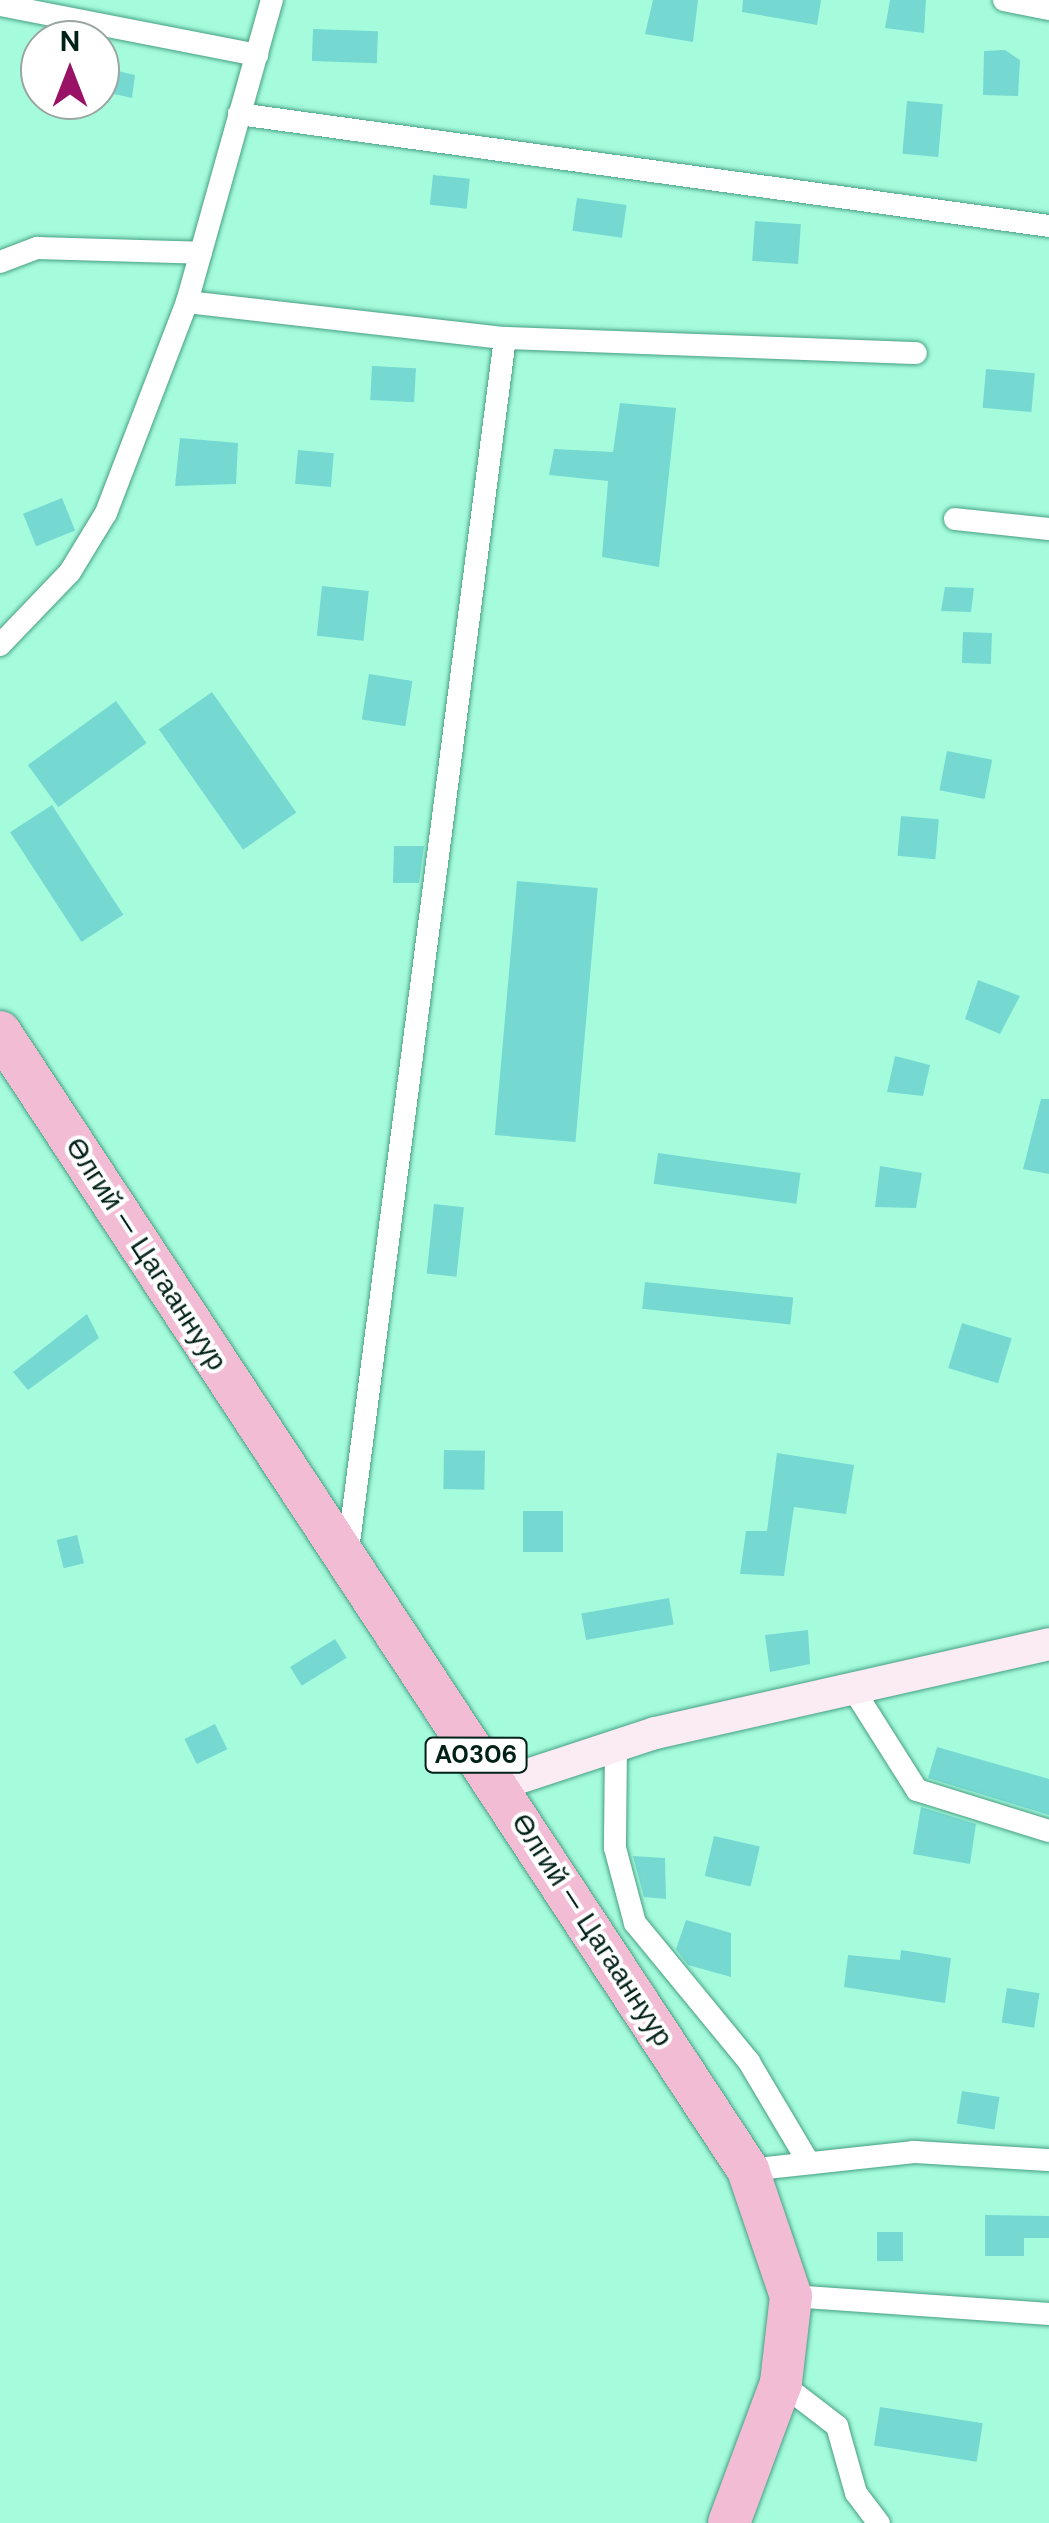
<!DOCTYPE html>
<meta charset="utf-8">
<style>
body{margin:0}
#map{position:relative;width:1049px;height:2523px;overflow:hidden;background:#a5fcdd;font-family:"DM Sans",sans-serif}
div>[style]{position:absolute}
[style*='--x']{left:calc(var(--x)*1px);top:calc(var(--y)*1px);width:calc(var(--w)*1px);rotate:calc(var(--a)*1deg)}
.building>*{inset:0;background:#75d9d2;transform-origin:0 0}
.roads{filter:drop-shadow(0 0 2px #489f83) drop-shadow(0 0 2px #489f83)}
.street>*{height:22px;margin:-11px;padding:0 11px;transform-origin:11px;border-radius:11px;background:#fff}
.secondary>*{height:32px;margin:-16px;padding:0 16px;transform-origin:16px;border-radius:16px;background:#fbebf2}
.highway>*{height:42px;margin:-21px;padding:0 21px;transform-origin:21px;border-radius:21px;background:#f2bcd5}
span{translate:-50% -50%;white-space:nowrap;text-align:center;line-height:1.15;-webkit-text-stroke:8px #fff;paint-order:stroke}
.shield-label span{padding:2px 8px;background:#fff;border:2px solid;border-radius:8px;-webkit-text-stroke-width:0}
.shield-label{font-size:25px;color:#002117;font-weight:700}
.street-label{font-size:28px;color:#002117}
.north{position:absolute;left:20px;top:20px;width:100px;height:100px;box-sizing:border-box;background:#fff;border:2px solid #99a6a2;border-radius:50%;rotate:0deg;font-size:28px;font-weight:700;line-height:40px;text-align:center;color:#002117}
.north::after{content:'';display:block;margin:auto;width:35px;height:45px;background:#991266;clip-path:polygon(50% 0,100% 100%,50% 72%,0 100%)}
</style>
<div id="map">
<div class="building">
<div style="clip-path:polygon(653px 0,698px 0,693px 42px,645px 34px)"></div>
<div style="clip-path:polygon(743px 0,821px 0,817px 25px,742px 12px)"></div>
<div style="clip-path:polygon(890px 0,926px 0,924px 33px,885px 28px)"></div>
<div style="left:313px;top:29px;width:65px;height:32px;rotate:2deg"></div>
<div style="clip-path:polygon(1005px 50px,1020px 60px,1018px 96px,983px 95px,984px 51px)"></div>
<div style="clip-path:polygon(100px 67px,135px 75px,132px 98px,100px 91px)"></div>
<div style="left:907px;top:101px;width:36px;height:53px;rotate:5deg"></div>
<div style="left:433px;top:175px;width:37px;height:30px;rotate:6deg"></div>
<div style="left:577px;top:198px;width:50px;height:33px;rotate:8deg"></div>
<div style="left:755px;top:221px;width:46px;height:40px;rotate:4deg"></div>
<div style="left:372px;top:366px;width:44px;height:34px;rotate:3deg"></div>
<div style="left:986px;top:369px;width:49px;height:39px;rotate:5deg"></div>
<div style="clip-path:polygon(620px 403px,676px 408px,659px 567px,602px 557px,608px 481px,549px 475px,554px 449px,613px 452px)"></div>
<div style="clip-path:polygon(180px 438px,238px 443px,236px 484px,175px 486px)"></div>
<div style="left:298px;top:450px;width:36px;height:34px;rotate:5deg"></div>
<div style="left:62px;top:498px;width:35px;height:42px;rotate:68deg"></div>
<div style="left:322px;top:586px;width:47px;height:50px;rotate:6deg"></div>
<div style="clip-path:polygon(945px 587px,974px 588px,971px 612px,941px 611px)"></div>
<div style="left:963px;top:632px;width:29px;height:31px;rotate:2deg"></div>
<div style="left:369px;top:674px;width:44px;height:46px;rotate:9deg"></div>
<div style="left:212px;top:692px;width:147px;height:65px;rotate:55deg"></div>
<div style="left:116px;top:701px;width:52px;height:109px;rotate:54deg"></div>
<div style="left:947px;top:751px;width:46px;height:40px;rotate:11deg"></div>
<div style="left:52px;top:805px;width:131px;height:50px;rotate:57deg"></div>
<div style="left:901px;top:816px;width:38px;height:40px;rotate:5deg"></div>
<div style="clip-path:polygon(394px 846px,424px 846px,419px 883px,393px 883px)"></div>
<div style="left:517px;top:881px;width:81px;height:255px;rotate:5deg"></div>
<div style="clip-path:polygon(978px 980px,1020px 996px,1000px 1034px,965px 1019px)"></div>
<div style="clip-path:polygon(895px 1056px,930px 1065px,923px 1096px,887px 1092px)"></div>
<div style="clip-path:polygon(1041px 1099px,1049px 1099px,1049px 1174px,1023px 1169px)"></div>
<div style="left:658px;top:1153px;width:144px;height:31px;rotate:8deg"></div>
<div style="clip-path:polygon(880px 1166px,922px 1173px,916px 1208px,875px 1207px)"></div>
<div style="left:434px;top:1204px;width:30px;height:70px;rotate:6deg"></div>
<div style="left:645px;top:1282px;width:149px;height:27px;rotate:6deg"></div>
<div style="clip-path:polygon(87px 1314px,99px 1338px,28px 1390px,13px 1372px)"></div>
<div style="left:962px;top:1323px;width:52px;height:47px;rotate:17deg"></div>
<div style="left:444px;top:1450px;width:41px;height:39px;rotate:1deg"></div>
<div style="clip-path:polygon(777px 1453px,854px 1465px,846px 1514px,794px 1507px,784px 1576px,740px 1574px,746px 1531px,767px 1531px)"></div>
<div style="left:523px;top:1511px;width:40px;height:41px"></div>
<div style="left:77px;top:1535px;width:29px;height:21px;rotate:76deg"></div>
<div style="left:669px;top:1598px;width:27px;height:89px;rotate:80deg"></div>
<div style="clip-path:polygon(808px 1630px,810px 1664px,770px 1672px,765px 1635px)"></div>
<div style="left:335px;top:1639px;width:22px;height:53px;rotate:58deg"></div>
<div style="left:215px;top:1724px;width:28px;height:34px;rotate:64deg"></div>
<div style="clip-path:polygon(937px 1747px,1049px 1779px,1049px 1815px,928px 1778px)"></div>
<div style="clip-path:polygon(921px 1807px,976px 1824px,970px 1864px,913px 1854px)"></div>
<div style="left:714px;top:1836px;width:47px;height:41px;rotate:13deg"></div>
<div style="clip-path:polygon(633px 1856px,665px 1858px,666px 1899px,644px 1897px)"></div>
<div style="clip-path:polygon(686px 1920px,731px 1933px,731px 1977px,688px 1965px,676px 1949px)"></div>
<div style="clip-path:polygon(901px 1950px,951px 1958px,945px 2003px,844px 1987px,848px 1955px,900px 1960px)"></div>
<div style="left:1007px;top:1988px;width:33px;height:35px;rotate:9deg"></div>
<div style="left:962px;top:2091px;width:38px;height:33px;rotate:9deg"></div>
<div style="clip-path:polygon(985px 2215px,1049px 2216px,1049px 2238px,1024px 2238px,1024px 2256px,985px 2256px)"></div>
<div style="left:877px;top:2232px;width:26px;height:29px"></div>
<div style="left:880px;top:2407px;width:104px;height:39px;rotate:9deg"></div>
</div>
<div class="roads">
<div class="street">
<div style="--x:1004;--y:0;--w:46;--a:11.3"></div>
<div style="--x:0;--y:5;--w:262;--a:11"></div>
<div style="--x:239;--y:114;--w:818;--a:7.87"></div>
<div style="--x:0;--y:262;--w:40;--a:-21"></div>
<div style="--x:37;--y:248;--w:164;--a:1.7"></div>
<div style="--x:187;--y:302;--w:320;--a:6.5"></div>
<div style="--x:505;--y:338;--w:411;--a:2.1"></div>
<div style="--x:955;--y:519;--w:95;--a:6.1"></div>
<div style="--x:0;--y:645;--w:101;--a:-46.2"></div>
<div style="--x:70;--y:572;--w:69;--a:-58.6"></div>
<div style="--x:106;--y:513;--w:226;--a:-69"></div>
<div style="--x:187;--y:302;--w:314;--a:-74.3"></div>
<div style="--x:347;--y:1558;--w:1230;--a:-82.62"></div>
<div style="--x:855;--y:1692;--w:116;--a:57.7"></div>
<div style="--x:917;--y:1790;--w:138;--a:17.3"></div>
<div style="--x:616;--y:1745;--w:103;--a:90.6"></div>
<div style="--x:615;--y:1848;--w:78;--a:75.1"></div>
<div style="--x:635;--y:1923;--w:180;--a:50.6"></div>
<div style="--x:749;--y:2062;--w:117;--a:59.3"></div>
<div style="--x:748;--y:2170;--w:167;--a:-6.2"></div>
<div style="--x:914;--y:2152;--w:135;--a:3.4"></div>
<div style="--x:791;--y:2296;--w:259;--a:4"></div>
<div style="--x:781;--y:2383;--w:71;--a:37.5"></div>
<div style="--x:837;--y:2426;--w:70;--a:74.2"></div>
<div style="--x:856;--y:2493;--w:38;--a:53"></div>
</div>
<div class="secondary">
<div style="--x:497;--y:1785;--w:166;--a:-18.2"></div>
<div style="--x:655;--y:1733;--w:404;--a:-12.7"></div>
</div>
<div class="highway">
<div style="--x:0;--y:1032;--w:1362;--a:56.68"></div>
<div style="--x:748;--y:2170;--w:133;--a:71.2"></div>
<div style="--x:791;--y:2296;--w:88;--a:96.6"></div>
<div style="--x:781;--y:2383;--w:149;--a:110.4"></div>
</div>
</div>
<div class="shield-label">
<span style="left:476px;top:1755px">A0306</span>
</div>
<div class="street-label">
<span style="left:146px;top:1254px;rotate:57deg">Өлгий — Цагааннуур</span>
<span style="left:592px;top:1930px;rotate:57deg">Өлгий — Цагааннуур</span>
</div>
<div class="north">N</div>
</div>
